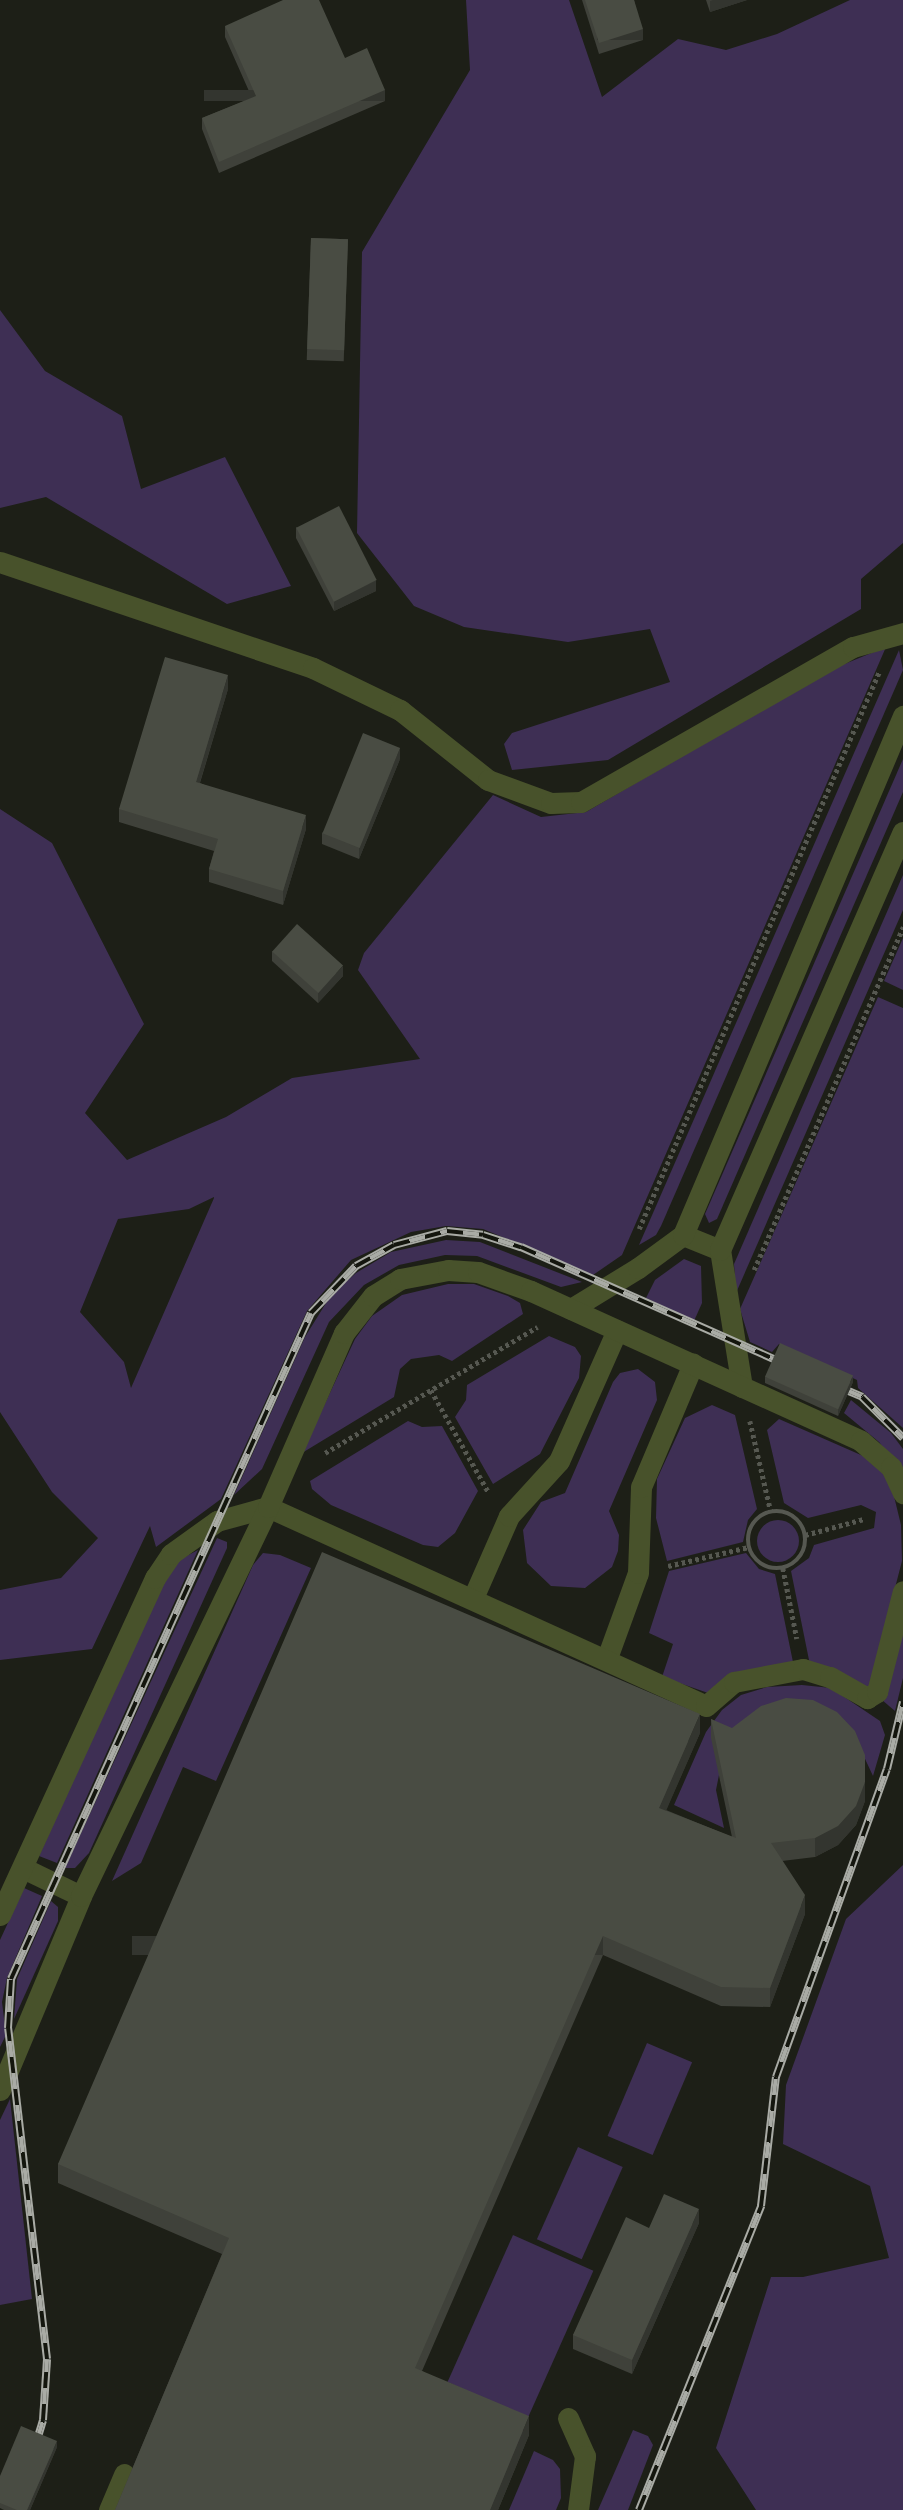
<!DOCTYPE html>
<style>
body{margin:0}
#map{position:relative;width:903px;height:2510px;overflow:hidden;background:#1d1f17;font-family:"Sofia Sans Condensed",sans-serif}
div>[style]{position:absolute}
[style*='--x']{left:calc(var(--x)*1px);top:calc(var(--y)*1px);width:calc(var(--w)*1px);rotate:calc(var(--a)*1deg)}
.green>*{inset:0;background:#3e2f54;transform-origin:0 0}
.round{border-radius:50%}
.path>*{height:4.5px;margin-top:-2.25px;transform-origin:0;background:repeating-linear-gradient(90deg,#565851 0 3.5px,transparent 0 7px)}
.path>.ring{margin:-2.25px;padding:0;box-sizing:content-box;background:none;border:4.5px solid #565851;border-radius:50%}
.minor>*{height:21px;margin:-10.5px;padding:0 10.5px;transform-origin:10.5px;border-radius:10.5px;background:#48522b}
.rail>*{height:8px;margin-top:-4px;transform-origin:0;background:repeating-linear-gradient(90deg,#14160e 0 16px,#a9aba5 0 32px);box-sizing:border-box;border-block:2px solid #a9aba5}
.wall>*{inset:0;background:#3f413a;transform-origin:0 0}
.shaded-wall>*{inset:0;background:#33352f;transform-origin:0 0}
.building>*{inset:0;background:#494c43;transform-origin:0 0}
span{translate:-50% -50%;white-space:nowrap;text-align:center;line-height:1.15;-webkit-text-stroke:5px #14160e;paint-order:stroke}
</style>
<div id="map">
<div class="green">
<div style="clip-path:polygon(466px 0,569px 0,602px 97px,678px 39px,726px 50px,777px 34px,850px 0,903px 0,903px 543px,861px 579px,861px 609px,608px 760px,512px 770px,504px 744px,512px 733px,670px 682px,650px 629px,568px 642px,464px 627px,414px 606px,357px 533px,362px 252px,470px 70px)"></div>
<div style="clip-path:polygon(0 310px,45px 371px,122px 416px,141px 489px,225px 457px,291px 586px,227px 604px,46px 497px,0 508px)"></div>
<div style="clip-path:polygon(evenodd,886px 647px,622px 1255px,593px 1275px,483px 1229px,446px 1226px,411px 1232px,351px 1260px,307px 1311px,221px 1499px,156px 1547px,150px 1526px,92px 1649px,0 1660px,0 1590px,61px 1578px,98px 1538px,52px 1492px,0 1412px,0 809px,52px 843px,144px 1024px,85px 1113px,127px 1160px,226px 1117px,292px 1078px,420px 1059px,358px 970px,364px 953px,493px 795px,541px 817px,586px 812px,830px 670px,886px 647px,214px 1197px,214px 1198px,131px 1388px,124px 1362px,80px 1312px,118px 1219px,189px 1209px,214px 1197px)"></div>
<div style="clip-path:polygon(899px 650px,903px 670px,661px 1226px,656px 1235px,639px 1245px)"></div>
<div style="clip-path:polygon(903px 759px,903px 792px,717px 1219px,709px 1223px,705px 1214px)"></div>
<div style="clip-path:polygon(903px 875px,903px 910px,736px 1293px,734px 1264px)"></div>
<div style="clip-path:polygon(903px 938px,903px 990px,884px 981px)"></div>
<div style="clip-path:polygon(878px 997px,903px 1008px,903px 1428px,858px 1388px,857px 1380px,779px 1344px,772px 1352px,750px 1342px,740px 1309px)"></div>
<div style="clip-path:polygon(446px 1240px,480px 1242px,582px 1282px,561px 1287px,477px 1256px,445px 1255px,399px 1265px,364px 1285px,329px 1322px,262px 1469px,234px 1495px,305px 1337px,331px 1295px,356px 1273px,391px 1252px)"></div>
<div style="clip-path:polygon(684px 1259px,701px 1266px,702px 1303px,694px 1321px,646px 1298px,655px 1280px)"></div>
<div style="clip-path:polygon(448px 1284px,474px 1284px,508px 1296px,520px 1303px,523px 1314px,452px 1361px,439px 1355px,411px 1359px,400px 1369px,394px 1397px,302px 1453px,355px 1339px,372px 1316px,402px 1295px)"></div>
<div style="clip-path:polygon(549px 1336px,575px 1347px,581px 1356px,579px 1378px,540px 1454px,493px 1484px,455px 1417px,466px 1400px,467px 1385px)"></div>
<div style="clip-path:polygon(638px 1369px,655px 1382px,657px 1400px,609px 1511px,619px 1535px,618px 1551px,612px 1567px,585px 1588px,551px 1586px,527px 1563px,523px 1530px,541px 1502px,565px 1493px,613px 1382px,620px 1373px)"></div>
<div style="clip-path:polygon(851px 1400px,891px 1433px,903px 1449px,903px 1474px,879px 1442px,844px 1413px)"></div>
<div style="clip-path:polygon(712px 1405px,735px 1415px,757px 1509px,748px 1520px,743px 1542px,667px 1561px,656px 1518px,657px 1479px,685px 1418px)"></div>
<div style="clip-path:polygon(779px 1419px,870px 1459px,884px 1471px,892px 1488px,901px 1525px,902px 1561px,869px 1688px,810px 1665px,791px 1571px,809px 1558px,814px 1545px,874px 1528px,876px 1512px,861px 1505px,808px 1518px,784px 1503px,767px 1430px)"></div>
<div style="clip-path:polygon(408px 1421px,422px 1427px,442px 1426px,478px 1491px,455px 1533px,438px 1547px,423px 1545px,331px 1505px,312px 1489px,310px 1481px)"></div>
<div class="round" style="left:757px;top:1520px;width:42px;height:42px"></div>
<div style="clip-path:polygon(217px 1538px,227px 1542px,227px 1548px,89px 1853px,75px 1868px,65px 1868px)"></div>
<div style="clip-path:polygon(198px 1550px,57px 1863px,39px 1856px,162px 1581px,177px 1561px)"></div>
<div style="clip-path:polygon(263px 1553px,280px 1555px,311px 1568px,216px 1781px,183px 1767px,141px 1863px,112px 1881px,253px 1565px)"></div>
<div style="clip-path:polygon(746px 1553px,759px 1569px,775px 1574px,794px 1667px,711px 1694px,662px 1677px,673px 1644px,649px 1633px,669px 1571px)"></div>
<div style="clip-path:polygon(903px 1616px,903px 1678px,895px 1711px,882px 1700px)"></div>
<div style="clip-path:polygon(802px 1685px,831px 1688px,880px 1721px,885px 1735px,873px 1776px,859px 1746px,722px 1760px,716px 1790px,724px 1828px,674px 1805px,706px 1732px,722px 1710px,741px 1695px,767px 1687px)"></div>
<div style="clip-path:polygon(903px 1865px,903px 2510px,756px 2510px,716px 2448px,771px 2277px,803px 2277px,889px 2258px,870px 2186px,783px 2144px,786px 2085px,846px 1919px)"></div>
<div style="clip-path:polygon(24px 1888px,42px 1896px,7px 1978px,2px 2002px,6px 2035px,0 2047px,0 1940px)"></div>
<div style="clip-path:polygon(51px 1901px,58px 1907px,58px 1921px,14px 2019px,17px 1979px)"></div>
<div style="left:647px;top:2043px;width:49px;height:101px;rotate:23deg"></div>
<div style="clip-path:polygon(10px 2099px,32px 2299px,0 2305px,0 2120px)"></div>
<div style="left:578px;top:2147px;width:49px;height:101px;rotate:24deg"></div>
<div style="left:513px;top:2235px;width:88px;height:161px;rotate:24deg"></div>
<div style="clip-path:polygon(633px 2430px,648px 2436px,653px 2445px,628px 2510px,598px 2510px)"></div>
<div style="clip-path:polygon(534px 2451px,553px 2460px,560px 2469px,561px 2498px,556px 2510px,509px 2510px)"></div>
</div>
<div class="path">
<div style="--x:639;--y:1229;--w:607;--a:-66.69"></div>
<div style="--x:754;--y:1270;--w:374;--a:-66.5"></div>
<div style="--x:431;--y:1390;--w:118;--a:60.6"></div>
<div style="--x:750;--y:1421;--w:93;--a:77"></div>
<div style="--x:325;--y:1453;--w:247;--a:-30.7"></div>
<div class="ring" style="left:748px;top:1511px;width:53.5px;height:53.5px"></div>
<div style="--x:805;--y:1535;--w:61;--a:-15.2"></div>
<div style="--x:668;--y:1566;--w:83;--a:-13.2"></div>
<div style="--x:783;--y:1568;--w:72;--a:78.8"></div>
</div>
<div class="minor">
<div style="--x:0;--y:562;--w:330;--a:18.7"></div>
<div style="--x:313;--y:668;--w:97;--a:25.8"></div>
<div style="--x:400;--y:710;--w:112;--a:38.5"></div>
<div style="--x:488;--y:780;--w:67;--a:20.1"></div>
<div style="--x:551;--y:803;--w:30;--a:-2"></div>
<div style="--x:581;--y:802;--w:313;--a:-29.7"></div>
<div style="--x:853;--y:647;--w:52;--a:-15.6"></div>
<div style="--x:683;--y:1235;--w:40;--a:22"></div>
<div style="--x:571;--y:1309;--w:79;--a:-31.5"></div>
<div style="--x:638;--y:1268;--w:56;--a:-36.3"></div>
<div style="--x:683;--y:1235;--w:564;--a:-67.03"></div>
<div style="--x:742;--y:1387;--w:139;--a:-99.1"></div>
<div style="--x:720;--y:1250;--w:456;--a:-66.4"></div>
<div style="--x:473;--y:1598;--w:90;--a:-66.3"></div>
<div style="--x:509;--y:1516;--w:74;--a:-47.7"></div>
<div style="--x:559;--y:1461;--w:143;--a:-66.1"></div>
<div style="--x:607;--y:1658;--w:90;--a:-70"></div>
<div style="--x:638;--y:1573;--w:86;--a:-88"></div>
<div style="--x:641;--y:1487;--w:134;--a:-67.1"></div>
<div style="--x:23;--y:1868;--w:64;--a:25.8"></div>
<div style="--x:0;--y:1915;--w:371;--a:-65.3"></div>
<div style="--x:155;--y:1578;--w:29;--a:-56"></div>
<div style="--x:171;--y:1554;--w:57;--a:-35.7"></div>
<div style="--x:217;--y:1521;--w:53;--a:-15.4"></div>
<div style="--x:268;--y:1507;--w:481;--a:24.4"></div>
<div style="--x:706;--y:1706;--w:37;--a:-41"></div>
<div style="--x:734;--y:1682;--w:70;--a:-10.7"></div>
<div style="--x:803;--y:1669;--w:28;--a:17"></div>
<div style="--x:830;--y:1677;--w:43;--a:29.6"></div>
<div style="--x:867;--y:1698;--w:12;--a:-31"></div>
<div style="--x:877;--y:1692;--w:104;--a:-75.6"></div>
<div style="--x:0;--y:2090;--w:210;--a:-67.3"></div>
<div style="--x:81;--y:1896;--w:432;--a:-64.3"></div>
<div style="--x:268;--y:1507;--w:190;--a:-66.4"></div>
<div style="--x:344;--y:1333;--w:47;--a:-51.9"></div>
<div style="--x:373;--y:1296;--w:32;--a:-32"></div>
<div style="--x:400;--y:1279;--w:49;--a:-10.6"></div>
<div style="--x:448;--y:1270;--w:30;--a:4"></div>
<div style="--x:478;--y:1272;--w:56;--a:19.7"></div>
<div style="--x:531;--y:1291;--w:362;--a:24.4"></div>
<div style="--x:861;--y:1441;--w:40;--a:41"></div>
<div style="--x:891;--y:1467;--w:29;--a:65"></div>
<div style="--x:568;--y:2418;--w:42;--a:65.9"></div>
<div style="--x:585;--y:2456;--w:54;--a:97.4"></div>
<div style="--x:109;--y:2510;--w:39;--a:-67"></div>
</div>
<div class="rail">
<div style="--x:832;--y:1384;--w:33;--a:23"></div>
<div style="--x:862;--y:1397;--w:58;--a:45"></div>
<div style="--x:33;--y:2453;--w:34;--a:-73"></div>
<div style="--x:43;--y:2420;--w:61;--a:-86.2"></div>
<div style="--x:47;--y:2359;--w:333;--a:-96.7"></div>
<div style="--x:8;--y:2028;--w:49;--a:-86.5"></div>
<div style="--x:11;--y:1979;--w:730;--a:-65.75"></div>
<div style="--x:311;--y:1313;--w:65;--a:-46.2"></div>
<div style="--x:356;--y:1266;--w:43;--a:-28.9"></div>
<div style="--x:394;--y:1245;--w:55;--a:-14.8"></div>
<div style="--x:447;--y:1231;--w:36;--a:6"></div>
<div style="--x:483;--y:1235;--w:40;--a:18"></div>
<div style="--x:521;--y:1247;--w:294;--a:23.9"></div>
<div style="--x:639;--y:2510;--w:328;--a:-68.1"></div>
<div style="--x:761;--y:2206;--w:130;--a:-83.4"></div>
<div style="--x:776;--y:2077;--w:327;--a:-70.2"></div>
<div style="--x:887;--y:1769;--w:69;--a:-76.6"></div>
</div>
<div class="wall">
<div style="clip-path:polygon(582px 0,634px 0,643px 40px,599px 54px)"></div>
<div style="clip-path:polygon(706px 0,747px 0,710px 12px)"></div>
<div style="clip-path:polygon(225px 26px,345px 58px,385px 101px,219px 173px,202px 129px,202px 118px,252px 98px,225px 37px)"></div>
<div style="left:311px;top:238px;width:37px;height:122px;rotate:2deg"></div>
<div style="clip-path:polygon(296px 527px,376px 591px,334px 611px,296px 538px)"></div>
<div style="clip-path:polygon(228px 689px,200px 783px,306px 829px,283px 905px,209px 882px,209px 869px,214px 851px,119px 822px,119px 809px)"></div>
<div style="clip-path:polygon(400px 759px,359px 859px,322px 844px,322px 833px)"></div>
<div style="clip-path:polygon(272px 951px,343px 976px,318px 1003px,272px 961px)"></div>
<div style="clip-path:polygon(765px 1377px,853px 1382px,838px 1416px,765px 1383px)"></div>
<div style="clip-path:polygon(711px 1719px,865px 1801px,856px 1825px,838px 1845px,815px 1857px,782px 1861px,805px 1914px,770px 2007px,721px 2006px,603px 1955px,422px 2371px,529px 2435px,498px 2510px,115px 2510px,222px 2254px,58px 2183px,58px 2164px,700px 1733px,666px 1810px,732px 1837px,711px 1738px)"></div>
<div style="clip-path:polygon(699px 2223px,632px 2374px,573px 2349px,573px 2335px,649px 2228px)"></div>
<div style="clip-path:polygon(57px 2447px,30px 2510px,4px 2510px,0 2508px,0 2476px)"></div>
</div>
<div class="shaded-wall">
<div style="clip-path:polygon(713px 0,747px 0,710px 12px,710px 1px)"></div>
<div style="left:643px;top:29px;width:11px;height:46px;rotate:90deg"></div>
<div style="left:385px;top:90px;width:11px;height:181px;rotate:90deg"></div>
<div style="clip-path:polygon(376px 580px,376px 591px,334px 611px,334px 600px)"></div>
<div style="clip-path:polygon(228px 675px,228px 689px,196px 795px,196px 782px)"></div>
<div style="clip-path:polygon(400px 748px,400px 759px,359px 859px,359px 848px)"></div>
<div style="clip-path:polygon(306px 815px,306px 829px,283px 905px,283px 891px)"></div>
<div style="clip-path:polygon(343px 966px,343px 976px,318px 1003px,318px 992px)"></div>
<div style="clip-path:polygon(853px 1376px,853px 1382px,838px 1416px,838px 1410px)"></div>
<div style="clip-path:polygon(700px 1714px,700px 1733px,659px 1827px,659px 1808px)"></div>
<div style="clip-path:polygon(865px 1782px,865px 1801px,856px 1825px,838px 1845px,815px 1857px,815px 1838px)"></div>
<div style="clip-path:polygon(805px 1895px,805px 1914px,770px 2007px,770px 1988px)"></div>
<div style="left:603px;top:1936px;width:19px;height:471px;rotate:90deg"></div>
<div style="clip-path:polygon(699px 2209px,699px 2223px,632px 2374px,632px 2360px)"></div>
<div style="clip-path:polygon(529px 2416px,529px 2435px,498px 2510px,490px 2510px)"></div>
<div style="clip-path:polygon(57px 2441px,57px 2447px,30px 2510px,27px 2510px)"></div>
</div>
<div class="building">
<div style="clip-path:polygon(283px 0,319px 0,345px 58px,367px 48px,385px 90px,219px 162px,202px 118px,256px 96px,225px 26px)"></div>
<div style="clip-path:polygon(585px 0,634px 0,643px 29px,599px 43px)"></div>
<div style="left:311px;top:238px;width:37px;height:111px;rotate:2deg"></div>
<div style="left:339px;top:506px;width:83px;height:48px;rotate:63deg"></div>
<div style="clip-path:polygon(165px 657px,228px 675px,196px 782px,306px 815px,283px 891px,209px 869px,218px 839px,119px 809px)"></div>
<div style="left:363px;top:733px;width:40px;height:108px;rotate:22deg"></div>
<div style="left:297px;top:924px;width:62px;height:37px;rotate:42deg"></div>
<div style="left:780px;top:1343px;width:80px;height:37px;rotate:24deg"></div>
<div style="clip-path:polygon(322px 1552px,700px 1714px,659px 1808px,736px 1838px,711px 1719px,732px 1728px,761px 1706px,786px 1698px,813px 1700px,837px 1712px,855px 1731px,865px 1755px,865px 1782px,856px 1806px,838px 1826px,815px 1838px,771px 1843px,805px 1895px,770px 1988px,721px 1987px,603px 1936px,415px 2368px,529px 2416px,490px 2510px,115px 2510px,229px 2238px,58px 2164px)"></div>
<div style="clip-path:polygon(664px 2194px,699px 2209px,632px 2360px,573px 2335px,626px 2217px,649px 2228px)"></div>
<div style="clip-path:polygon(21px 2426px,57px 2441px,27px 2510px,17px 2510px,0 2503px,0 2476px)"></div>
</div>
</div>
